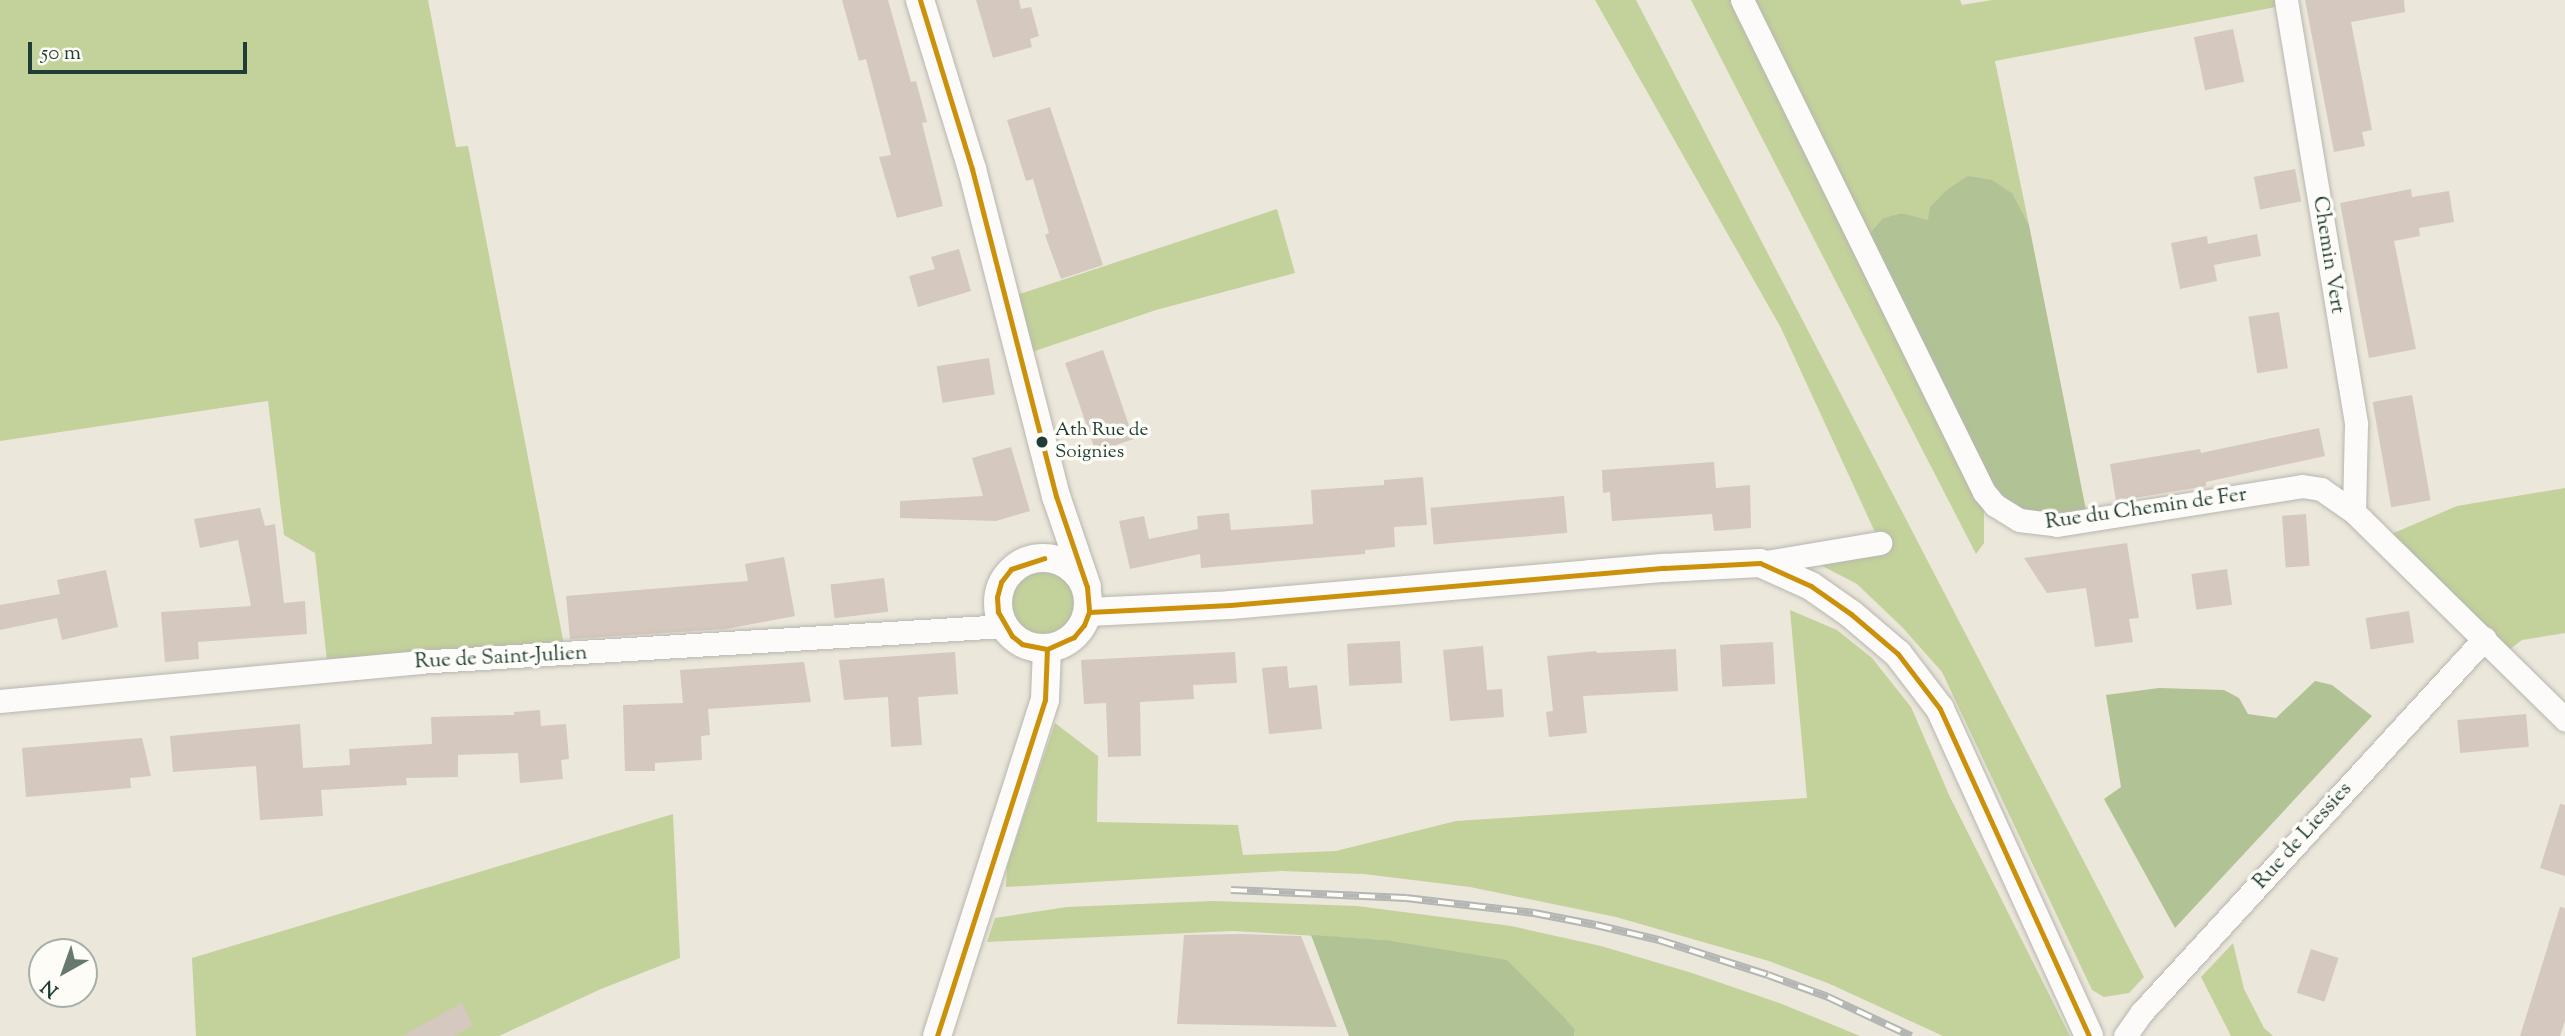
<!DOCTYPE html>
<style>
body{margin:0}
#map{position:relative;width:2565px;height:1036px;overflow:hidden;background:#ece7db;font-family:"Sorts Mill Goudy",serif}
div>[style]{position:absolute}
[style*='--x']{left:calc(var(--x)*1px);top:calc(var(--y)*1px);width:calc(var(--w)*1px);rotate:calc(var(--a)*1deg)}
.green>*{inset:0;background:#c3d19b}
.round{border-radius:50%}
.forest>*{inset:0;background:#b1c395}
.building>*{inset:0;background:#d5c8be;transform-origin:0 0}
.roads{filter:drop-shadow(0 0 2px #b7b7ae) drop-shadow(0 0 2px #b7b7ae)}
.minor>*{height:23px;margin:-11.5px;padding:0 11.5px;transform-origin:11.5px;border-radius:11.5px;background:#fcfbfa}
.tertiary>*{height:28px;margin:-14px;padding:0 14px;transform-origin:14px;border-radius:14px;background:#fcfbfa}
.tertiary>.ring{margin:-14px;padding:0;box-sizing:content-box;background:none;border:28px solid #fcfbfa;border-radius:50%}
.rail>*{height:8px;margin-top:-4px;transform-origin:0;background:repeating-linear-gradient(90deg,#fdfcf7 0 16px,#b3b6b3 0 32px);box-sizing:border-box;border-block:2px solid #b3b6b3}
.bus-1>*{height:5px;margin:-2.5px;padding:0 2.5px;transform-origin:2.5px;border-radius:2.5px;background:#cc910a}
.dots>*{width:19px;height:19px;translate:-50% -50%;box-sizing:border-box;border:4px solid #fdfcf7;border-radius:50%}
span{translate:-50% -50%;white-space:nowrap;text-align:center;line-height:1.15;-webkit-text-stroke:7px #fdfcf7;paint-order:stroke}
.bus-label{font-size:19px;color:#1f3d34}
.left{translate:0 -50%;text-align:left}
.street-label{font-size:21px;color:#1f3d34}
.north{position:absolute;left:28px;top:938px;width:70px;height:70px;box-sizing:border-box;background:#fdfcf7;border:2px solid #a4b0a9;border-radius:50%;rotate:220deg;font-size:19px;font-weight:700;line-height:28px;text-align:center;color:#1f3d34}
.north::after{content:'';display:block;margin:auto;width:24px;height:32px;background:#67786e;clip-path:polygon(50% 0,100% 100%,50% 72%,0 100%)}
.scale{position:absolute;left:28px;top:42px;width:219px;height:32px;box-sizing:border-box;border:4px solid #1f3d34;border-top:0;padding-left:9px;font-size:21px;line-height:24px;white-space:nowrap;color:#1f3d34;-webkit-text-stroke:5px #fdfcf7;paint-order:stroke}
</style>
<div id="map">
<div class="green">
<div style="clip-path:polygon(0 0,428px 0,456px 147px,468px 146px,566px 655px,328px 670px,315px 553px,284px 535px,268px 401px,0 441px)"></div>
<div style="clip-path:polygon(1595px 0,1636px 0,2144px 977px,2129px 993px,2104px 997px,2092px 990px,1942px 672px,1902px 627px,1857px 584px,1803px 556px,1880px 543px,1781px 328px)"></div>
<div style="clip-path:polygon(1691px 0,1960px 0,1962px 5px,1992px 0,2286px 0,2286px 5px,1995px 61px,2029px 225px,2013px 194px,1928px 221px,1901px 213px,1883px 218px,1984px 492px,1984px 543px,1976px 554px)"></div>
<div style="clip-path:polygon(1277px 209px,1295px 273px,1156px 310px,1020px 356px,1005px 299px)"></div>
<div style="clip-path:polygon(2565px 488px,2565px 633px,2522px 640px,2501px 656px,2389px 535px,2457px 506px)"></div>
<div class="round" style="left:1012px;top:571px;width:64px;height:64px"></div>
<div style="clip-path:polygon(1790px 610px,1837px 630px,1872px 658px,1911px 707px,1950px 797px,2070px 1036px,1943px 1036px,1830px 984px,1769px 961px,1616px 917px,1470px 887px,1364px 874px,1281px 871px,1006px 887px,1007px 866px,1055px 723px,1098px 756px,1097px 822px,1238px 825px,1243px 855px,1336px 851px,1456px 821px,1807px 798px)"></div>
<div style="clip-path:polygon(673px 814px,680px 958px,601px 989px,499px 1036px,196px 1036px,192px 958px)"></div>
<div style="clip-path:polygon(1213px 901px,1357px 906px,1511px 926px,1601px 946px,1692px 973px,1782px 1004px,1860px 1036px,1574px 1036px,1575px 1030px,1385px 940px,1233px 931px,987px 942px,995px 918px,1067px 907px)"></div>
<div style="clip-path:polygon(2233px 943px,2244px 989px,2264px 1028px,2273px 1036px,2231px 1036px,2201px 977px)"></div>
</div>
<div class="forest">
<div style="clip-path:polygon(1968px 176px,1992px 180px,2013px 194px,2029px 225px,2088px 520px,2007px 513px,1868px 236px,1883px 218px,1901px 213px,1928px 220px,1930px 207px,1948px 189px)"></div>
<div style="clip-path:polygon(2315px 681px,2332px 685px,2372px 716px,2175px 928px,2104px 799px,2121px 787px,2106px 695px,2159px 688px,2224px 690px,2239px 698px,2248px 714px,2276px 718px)"></div>
<div style="clip-path:polygon(1311px 935px,1385px 940px,1507px 960px,1561px 1014px,1575px 1030px,1574px 1036px,1349px 1036px)"></div>
</div>
<div class="building">
<div style="clip-path:polygon(842px 0,888px 0,911px 82px,916px 81px,927px 122px,922px 123px,943px 206px,897px 218px,879px 157px,891px 155px,866px 59px,859px 61px)"></div>
<div style="clip-path:polygon(976px 0,1019px 0,1021px 9px,1031px 7px,1039px 36px,1030px 39px,1032px 47px,993px 58px)"></div>
<div style="clip-path:polygon(2305px 0,2404px 0,2405px 12px,2351px 22px,2372px 130px,2362px 132px,2365px 146px,2334px 152px)"></div>
<div style="left:2233px;top:29px;width:54px;height:40px;rotate:78deg"></div>
<div style="clip-path:polygon(1050px 107px,1103px 265px,1061px 279px,1045px 235px,1049px 233px,1033px 179px,1026px 181px,1007px 120px)"></div>
<div style="left:2295px;top:169px;width:33px;height:42px;rotate:79deg"></div>
<div style="clip-path:polygon(2411px 189px,2412px 197px,2449px 191px,2454px 222px,2419px 228px,2420px 236px,2394px 241px,2416px 349px,2369px 358px,2340px 203px)"></div>
<div style="clip-path:polygon(2257px 234px,2261px 256px,2214px 265px,2217px 281px,2180px 289px,2171px 243px,2207px 236px,2208px 244px)"></div>
<div style="clip-path:polygon(959px 249px,971px 291px,918px 307px,909px 276px,935px 269px,931px 257px)"></div>
<div style="left:2279px;top:312px;width:57px;height:31px;rotate:81deg"></div>
<div style="left:1103px;top:350px;width:94px;height:40px;rotate:71deg"></div>
<div style="left:989px;top:358px;width:37px;height:53px;rotate:81deg"></div>
<div style="left:2412px;top:395px;width:107px;height:40px;rotate:80deg"></div>
<div style="clip-path:polygon(2319px 428px,2325px 456px,2206px 482px,2206px 486px,2116px 501px,2110px 464px,2200px 449px,2201px 453px)"></div>
<div style="clip-path:polygon(1011px 447px,1030px 511px,996px 521px,900px 518px,900px 501px,983px 496px,972px 458px)"></div>
<div style="clip-path:polygon(1714px 462px,1716px 488px,1750px 485px,1751px 528px,1714px 531px,1712px 514px,1612px 521px,1610px 492px,1603px 493px,1602px 470px)"></div>
<div style="clip-path:polygon(1423px 477px,1427px 525px,1394px 527px,1395px 547px,1365px 550px,1365px 554px,1201px 568px,1200px 554px,1130px 569px,1119px 521px,1144px 516px,1149px 539px,1198px 529px,1197px 516px,1229px 513px,1231px 530px,1313px 524px,1311px 490px,1384px 485px,1384px 480px)"></div>
<div style="left:1564px;top:496px;width:37px;height:134px;rotate:85deg"></div>
<div style="clip-path:polygon(260px 508px,265px 526px,275px 524px,284px 603px,305px 601px,307px 634px,198px 642px,199px 659px,165px 662px,161px 612px,251px 606px,238px 540px,200px 548px,194px 519px)"></div>
<div style="left:2306px;top:514px;width:52px;height:24px;rotate:86deg"></div>
<div style="clip-path:polygon(2127px 543px,2139px 618px,2129px 619px,2133px 642px,2095px 647px,2086px 588px,2047px 593px,2024px 558px)"></div>
<div style="clip-path:polygon(784px 557px,795px 616px,726px 629px,570px 639px,566px 596px,748px 581px,745px 564px)"></div>
<div style="left:2227px;top:569px;width:36px;height:36px;rotate:82deg"></div>
<div style="clip-path:polygon(106px 570px,118px 627px,62px 640px,57px 618px,0 630px,0 605px,60px 594px,57px 580px)"></div>
<div style="left:884px;top:578px;width:34px;height:54px;rotate:83deg"></div>
<div style="left:2409px;top:611px;width:32px;height:44px;rotate:81deg"></div>
<div style="left:1400px;top:641px;width:42px;height:53px;rotate:87deg"></div>
<div style="left:1773px;top:642px;width:42px;height:53px;rotate:87deg"></div>
<div style="clip-path:polygon(1483px 646px,1487px 690px,1502px 689px,1504px 717px,1450px 721px,1443px 650px)"></div>
<div style="clip-path:polygon(1676px 649px,1678px 691px,1583px 696px,1587px 733px,1549px 737px,1546px 712px,1553px 711px,1547px 656px,1596px 651px,1597px 653px)"></div>
<div style="clip-path:polygon(955px 652px,958px 694px,918px 697px,922px 745px,891px 747px,888px 697px,844px 700px,839px 660px)"></div>
<div style="clip-path:polygon(1235px 652px,1237px 683px,1193px 685px,1194px 699px,1140px 702px,1141px 756px,1108px 757px,1106px 703px,1084px 704px,1081px 660px)"></div>
<div style="clip-path:polygon(804px 662px,811px 702px,708px 709px,710px 735px,701px 736px,702px 760px,655px 763px,655px 771px,625px 771px,623px 705px,683px 703px,680px 670px)"></div>
<div style="clip-path:polygon(1287px 666px,1289px 688px,1317px 685px,1322px 729px,1269px 734px,1262px 668px)"></div>
<div style="clip-path:polygon(540px 710px,541px 726px,566px 724px,569px 759px,561px 760px,563px 779px,520px 783px,518px 753px,458px 755px,458px 777px,406px 778px,407px 785px,321px 790px,323px 816px,260px 820px,256px 766px,173px 772px,170px 736px,300px 724px,303px 768px,350px 765px,349px 749px,432px 744px,431px 717px,514px 715px,514px 712px)"></div>
<div style="left:2526px;top:714px;width:33px;height:69px;rotate:85deg"></div>
<div style="clip-path:polygon(142px 738px,151px 776px,130px 778px,131px 788px,26px 797px,22px 748px)"></div>
<div style="clip-path:polygon(2560px 804px,2565px 805px,2565px 876px,2540px 868px)"></div>
<div style="clip-path:polygon(2560px 907px,2565px 908px,2565px 1021px,2560px 1036px,2520px 1036px)"></div>
<div style="clip-path:polygon(1241px 934px,1301px 936px,1337px 1027px,1177px 1024px,1184px 935px)"></div>
<div style="left:2311px;top:949px;width:29px;height:46px;rotate:18deg"></div>
<div style="clip-path:polygon(462px 1003px,473px 1025px,454px 1036px,402px 1036px)"></div>
</div>
<div class="roads">
<div class="minor">
<div style="--x:1742;--y:0;--w:548;--a:63.81"></div>
<div style="--x:1984;--y:492;--w:17;--a:50"></div>
<div style="--x:1995;--y:505;--w:28;--a:32"></div>
<div style="--x:2019;--y:520;--w:38;--a:7"></div>
<div style="--x:2057;--y:525;--w:248;--a:-9"></div>
<div style="--x:2302;--y:486;--w:19;--a:9"></div>
<div style="--x:2321;--y:489;--w:40;--a:34.9"></div>
<div style="--x:2354;--y:512;--w:296;--a:44.5"></div>
<div style="--x:2286;--y:0;--w:430;--a:80.6"></div>
<div style="--x:2356;--y:424;--w:88;--a:91.3"></div>
<div style="--x:1760;--y:563;--w:122;--a:-9.5"></div>
<div style="--x:0;--y:701;--w:419;--a:-5.3"></div>
<div style="--x:417;--y:662;--w:588;--a:-3.51"></div>
<div style="--x:2125;--y:1036;--w:29;--a:-55"></div>
<div style="--x:2142;--y:1012;--w:507;--a:-47.48"></div>
</div>
<div class="tertiary">
<div style="--x:920;--y:0;--w:177;--a:72.9"></div>
<div style="--x:972;--y:169;--w:338;--a:75.6"></div>
<div style="--x:1056;--y:496;--w:96;--a:71.2"></div>
<div class="ring" style="left:998px;top:558px;width:62px;height:62px"></div>
<div style="--x:1089;--y:612;--w:141;--a:-2.8"></div>
<div style="--x:1230;--y:605;--w:436;--a:-4.9"></div>
<div style="--x:1664;--y:568;--w:96;--a:-3"></div>
<div style="--x:1760;--y:563;--w:56;--a:24.3"></div>
<div style="--x:1811;--y:586;--w:49;--a:35"></div>
<div style="--x:1851;--y:614;--w:62;--a:40.4"></div>
<div style="--x:1898;--y:654;--w:69;--a:52.6"></div>
<div style="--x:1940;--y:709;--w:359;--a:65.5"></div>
<div style="--x:937;--y:1036;--w:353;--a:-72.2"></div>
<div style="--x:1045;--y:700;--w:51;--a:-87.8"></div>
</div>
</div>
<div class="rail">
<div style="--x:1231;--y:890;--w:175;--a:2.6"></div>
<div style="--x:1406;--y:898;--w:129;--a:6.7"></div>
<div style="--x:1534;--y:913;--w:63;--a:11"></div>
<div style="--x:1596;--y:925;--w:65;--a:13.4"></div>
<div style="--x:1659;--y:940;--w:114;--a:17.8"></div>
<div style="--x:1768;--y:975;--w:64;--a:20.1"></div>
<div style="--x:1828;--y:997;--w:92;--a:25.2"></div>
</div>
<div class="bus-1">
<div style="--x:920;--y:0;--w:177;--a:72.9"></div>
<div style="--x:972;--y:169;--w:338;--a:75.6"></div>
<div style="--x:1056;--y:496;--w:96;--a:71.2"></div>
<div style="--x:1087;--y:587;--w:25;--a:85"></div>
<div style="--x:1089;--y:612;--w:14;--a:111"></div>
<div style="--x:1084;--y:625;--w:16;--a:130"></div>
<div style="--x:1074;--y:637;--w:30;--a:156"></div>
<div style="--x:1047;--y:649;--w:25;--a:-169"></div>
<div style="--x:1022;--y:644;--w:13;--a:-141"></div>
<div style="--x:1012;--y:636;--w:28;--a:-120"></div>
<div style="--x:998;--y:612;--w:15;--a:-94"></div>
<div style="--x:997;--y:597;--w:16;--a:-75"></div>
<div style="--x:1001;--y:582;--w:16;--a:-52"></div>
<div style="--x:1011;--y:569;--w:35;--a:-18"></div>
<div style="--x:1089;--y:612;--w:141;--a:-2.8"></div>
<div style="--x:1230;--y:605;--w:436;--a:-4.9"></div>
<div style="--x:1664;--y:568;--w:96;--a:-3"></div>
<div style="--x:1760;--y:563;--w:56;--a:24.3"></div>
<div style="--x:1811;--y:586;--w:49;--a:35"></div>
<div style="--x:1851;--y:614;--w:62;--a:40.4"></div>
<div style="--x:1898;--y:654;--w:69;--a:52.6"></div>
<div style="--x:1940;--y:709;--w:359;--a:65.5"></div>
<div style="--x:937;--y:1036;--w:353;--a:-72.2"></div>
<div style="--x:1045;--y:700;--w:51;--a:-87.8"></div>
</div>
<div class="dots">
<div style="left:1042px;top:442px;background:#1f3d34"></div>
</div>
<div class="bus-label">
<span class="left" style="left:1055px;top:442px">Ath Rue de<br>Soignies</span>
</div>
<div class="street-label">
<span style="left:2328px;top:255px;rotate:81deg">Chemin Vert</span>
<span style="left:2146px;top:509px;rotate:-8deg">Rue du Chemin de Fer</span>
<span style="left:501px;top:658px;rotate:-3deg">Rue de Saint-Julien</span>
<span style="left:2303px;top:836px;rotate:-48deg">Rue de Liessies</span>
</div>
<div class="north">N</div>
<div class="scale">50 m</div>
</div>
